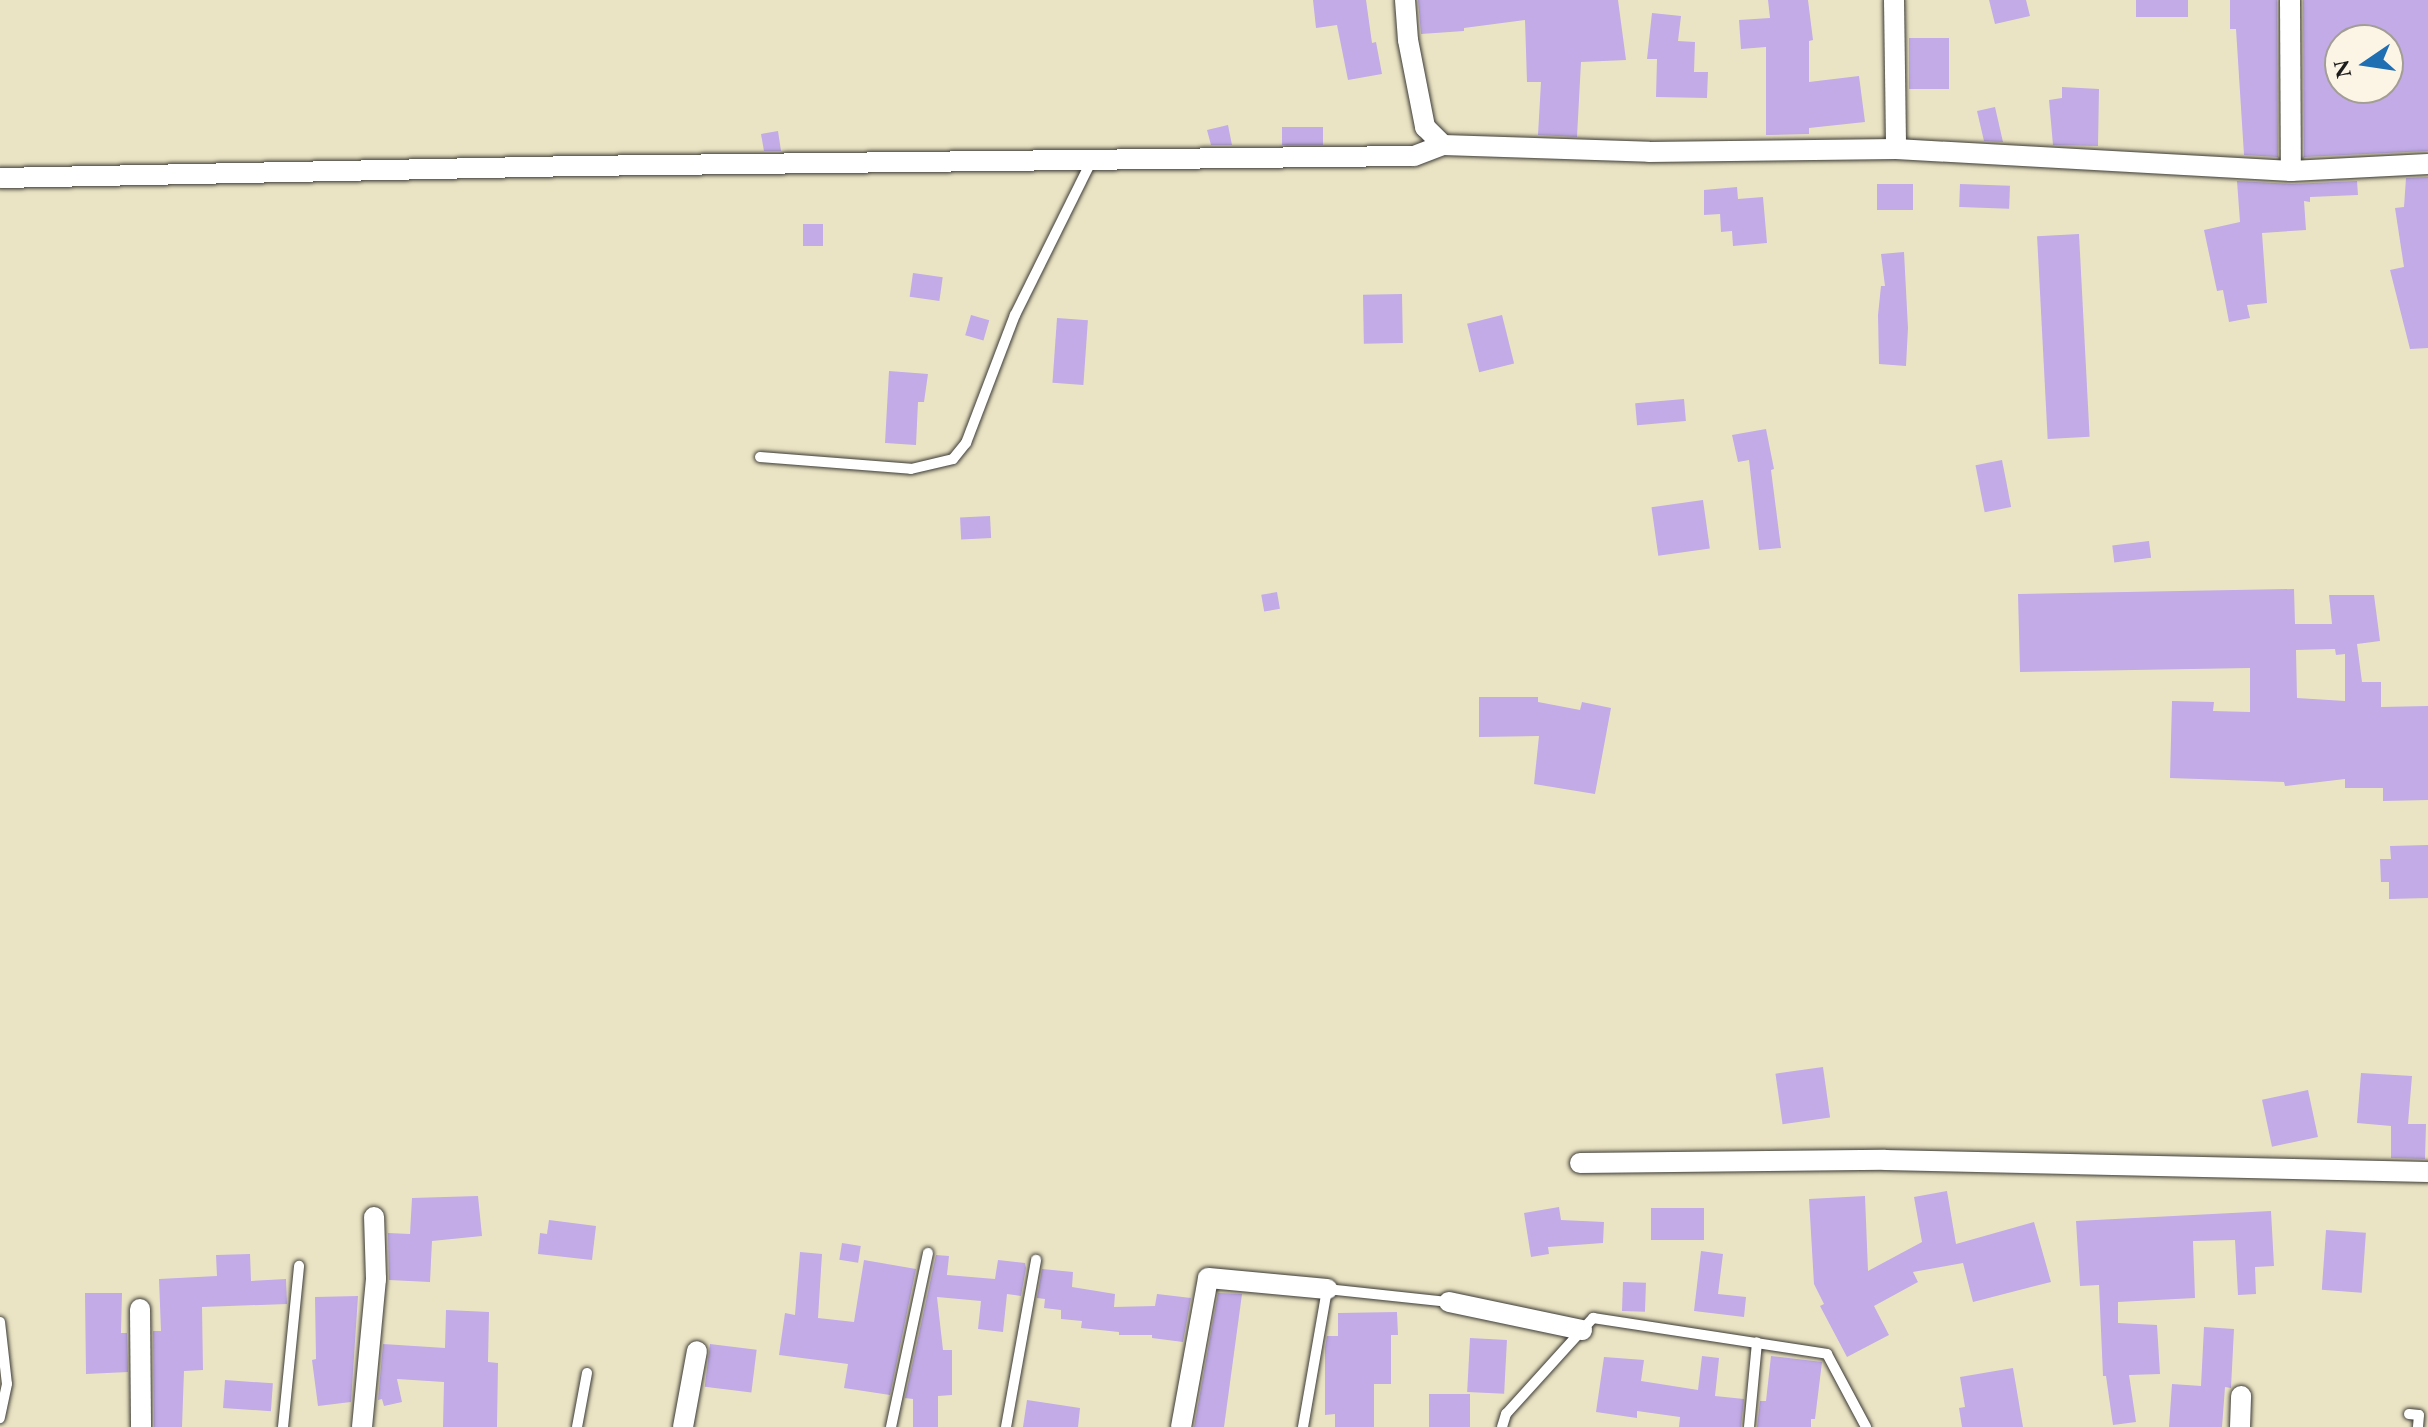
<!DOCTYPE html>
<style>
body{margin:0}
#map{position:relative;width:2428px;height:1427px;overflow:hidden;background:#ebe4c4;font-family:"EB Garamond",serif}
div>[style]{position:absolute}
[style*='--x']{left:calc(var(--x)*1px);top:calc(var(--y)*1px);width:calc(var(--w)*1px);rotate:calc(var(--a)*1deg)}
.building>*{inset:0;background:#c2abe7;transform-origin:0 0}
.roads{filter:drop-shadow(0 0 2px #3b3a35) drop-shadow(0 0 2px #3b3a35)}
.service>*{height:10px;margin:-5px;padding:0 5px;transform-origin:5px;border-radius:5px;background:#fff}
.minor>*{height:20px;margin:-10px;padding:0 10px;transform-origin:10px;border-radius:10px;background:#fff}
span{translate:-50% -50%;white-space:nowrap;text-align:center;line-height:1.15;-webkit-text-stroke:7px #fcf5e5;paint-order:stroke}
.north{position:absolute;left:2324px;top:24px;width:80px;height:80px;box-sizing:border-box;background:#fcf5e5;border:2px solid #a29e95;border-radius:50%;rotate:257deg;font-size:22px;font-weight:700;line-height:32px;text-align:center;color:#1c1c1c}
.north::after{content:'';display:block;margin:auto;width:28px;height:36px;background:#1f6fb2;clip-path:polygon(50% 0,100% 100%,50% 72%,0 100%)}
</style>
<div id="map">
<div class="building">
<div style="clip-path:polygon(1313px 0,1366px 0,1372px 43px,1376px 42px,1382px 74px,1348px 80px,1337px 25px,1316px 28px)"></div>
<div style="clip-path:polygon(1418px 0,1618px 0,1626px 60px,1581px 62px,1577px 137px,1538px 135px,1541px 82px,1527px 82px,1525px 20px,1464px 28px,1464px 31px,1421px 34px)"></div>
<div style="clip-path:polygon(1768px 0,1808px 0,1813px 40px,1809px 41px,1809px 82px,1859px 76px,1865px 122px,1809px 128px,1809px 134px,1766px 135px,1766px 47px,1741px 49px,1739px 20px,1770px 18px)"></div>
<div style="clip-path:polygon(1989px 0,2026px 0,2030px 16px,1995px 24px)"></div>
<div style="left:2136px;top:0;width:52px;height:17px"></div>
<div style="clip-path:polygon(2230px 0,2277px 0,2278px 157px,2244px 155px,2236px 29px,2230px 29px)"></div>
<div style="clip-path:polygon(evenodd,2303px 0,2428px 0,2428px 151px,2304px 157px,2303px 0,2335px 40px,2388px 40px,2388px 88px,2340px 88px,2335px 40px)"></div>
<div style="clip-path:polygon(1652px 13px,1681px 16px,1678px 41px,1695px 42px,1694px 72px,1708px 72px,1707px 98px,1656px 97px,1657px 59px,1647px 59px)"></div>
<div style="left:1909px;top:38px;width:40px;height:51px"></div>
<div style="clip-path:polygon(2062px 87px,2099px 89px,2098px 146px,2053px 145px,2049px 100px,2062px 98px)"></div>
<div style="clip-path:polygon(1995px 107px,2003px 142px,1984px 141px,1977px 111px)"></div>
<div style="clip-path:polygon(1228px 125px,1232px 145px,1211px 145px,1207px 130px)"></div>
<div style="left:1282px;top:127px;width:41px;height:18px"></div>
<div style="clip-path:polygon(778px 131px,781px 151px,764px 151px,761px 134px)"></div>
<div style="clip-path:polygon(2428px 177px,2428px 348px,2410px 349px,2390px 270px,2404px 267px,2395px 208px,2404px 207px,2406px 178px)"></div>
<div style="clip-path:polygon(2237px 181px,2292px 184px,2357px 181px,2358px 195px,2310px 197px,2310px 202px,2304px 201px,2306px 230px,2262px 233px,2267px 303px,2247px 305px,2250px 318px,2229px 322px,2223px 290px,2217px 291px,2204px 230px,2240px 222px)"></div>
<div style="left:1913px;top:184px;width:26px;height:36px;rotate:90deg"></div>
<div style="left:1960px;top:184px;width:50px;height:23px;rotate:2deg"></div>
<div style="clip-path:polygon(1737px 187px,1738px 199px,1763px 197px,1767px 243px,1733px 246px,1732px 231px,1721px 232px,1720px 214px,1704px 215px,1704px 190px)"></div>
<div style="left:803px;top:224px;width:20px;height:22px"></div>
<div style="left:2079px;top:234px;width:203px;height:42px;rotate:87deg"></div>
<div style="clip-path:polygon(1904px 252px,1908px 328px,1906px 366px,1879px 364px,1878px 315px,1881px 286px,1885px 286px,1881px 254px)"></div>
<div style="left:913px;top:273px;width:30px;height:24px;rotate:8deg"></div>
<div style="left:1402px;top:294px;width:49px;height:39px;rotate:89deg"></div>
<div style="left:971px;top:315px;width:19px;height:21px;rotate:16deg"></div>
<div style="left:1502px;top:315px;width:50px;height:36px;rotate:76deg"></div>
<div style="left:1057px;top:318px;width:31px;height:65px;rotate:4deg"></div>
<div style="clip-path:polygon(889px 371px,928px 374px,924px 402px,918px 402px,916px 445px,885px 443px)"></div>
<div style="left:1684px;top:399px;width:22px;height:49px;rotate:85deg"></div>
<div style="clip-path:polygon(1766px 429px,1774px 469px,1771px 470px,1781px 548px,1759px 550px,1749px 460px,1738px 462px,1732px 435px)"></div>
<div style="left:2002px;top:460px;width:48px;height:27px;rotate:79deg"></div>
<div style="left:1703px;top:500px;width:49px;height:52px;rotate:82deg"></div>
<div style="left:990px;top:516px;width:22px;height:30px;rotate:87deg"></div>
<div style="left:2149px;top:541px;width:17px;height:37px;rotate:83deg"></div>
<div style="clip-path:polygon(evenodd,2294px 589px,2295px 624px,2332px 624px,2329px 595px,2374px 595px,2380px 641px,2357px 644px,2362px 682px,2381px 682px,2381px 707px,2428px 706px,2428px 800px,2383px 801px,2383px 788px,2345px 788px,2345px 779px,2285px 786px,2284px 782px,2170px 778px,2172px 701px,2214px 702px,2213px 711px,2250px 712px,2250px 668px,2020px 672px,2018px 594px,2294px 589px,2335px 649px,2336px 655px,2345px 654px,2345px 701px,2297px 698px,2296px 650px,2335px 649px)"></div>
<div style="left:1277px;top:592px;width:17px;height:16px;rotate:80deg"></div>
<div style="clip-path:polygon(1479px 697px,1538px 697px,1538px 702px,1580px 710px,1582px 702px,1611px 708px,1595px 794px,1534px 784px,1539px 736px,1479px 737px)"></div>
<div style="clip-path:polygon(2428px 845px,2428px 898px,2389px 899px,2389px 882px,2381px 882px,2380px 859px,2391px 859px,2390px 846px)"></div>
<div style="left:1823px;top:1067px;width:51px;height:48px;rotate:82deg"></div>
<div style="clip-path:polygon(2361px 1073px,2412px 1076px,2408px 1124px,2426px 1124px,2425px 1159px,2391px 1158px,2391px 1126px,2357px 1123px)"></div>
<div style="left:2308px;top:1090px;width:48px;height:47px;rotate:78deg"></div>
<div style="clip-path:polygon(1947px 1191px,1956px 1244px,2034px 1222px,2051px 1282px,1973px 1302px,1963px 1263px,1913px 1272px,1918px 1282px,1874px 1306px,1889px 1335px,1847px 1357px,1820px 1306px,1824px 1304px,1814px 1284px,1809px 1199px,1865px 1196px,1868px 1271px,1922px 1242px,1914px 1197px)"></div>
<div style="clip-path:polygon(478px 1196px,482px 1236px,432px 1241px,430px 1282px,389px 1280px,388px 1233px,410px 1234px,412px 1198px)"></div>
<div style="clip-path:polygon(1559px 1207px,1561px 1220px,1604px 1222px,1603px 1243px,1548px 1247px,1549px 1254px,1531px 1257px,1524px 1213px)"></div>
<div style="left:1651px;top:1208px;width:53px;height:32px"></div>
<div style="clip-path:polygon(2271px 1211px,2274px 1266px,2255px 1267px,2256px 1294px,2238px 1295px,2235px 1240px,2193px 1241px,2195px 1298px,2118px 1302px,2118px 1323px,2157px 1325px,2160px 1374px,2129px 1375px,2136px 1422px,2113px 1425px,2106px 1376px,2103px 1376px,2099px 1285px,2080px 1286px,2076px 1221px)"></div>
<div style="clip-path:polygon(549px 1220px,596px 1226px,592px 1260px,538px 1254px,540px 1233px,547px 1234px)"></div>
<div style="left:2326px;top:1230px;width:40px;height:60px;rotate:4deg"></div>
<div style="left:842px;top:1243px;width:19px;height:17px;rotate:9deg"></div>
<div style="clip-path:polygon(1701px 1251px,1723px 1254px,1718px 1294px,1746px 1297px,1744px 1317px,1694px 1311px)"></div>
<div style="clip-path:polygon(800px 1252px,822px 1254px,818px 1318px,854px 1322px,864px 1260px,916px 1269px,890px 1395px,844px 1388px,848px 1364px,779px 1355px,785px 1313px,795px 1315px)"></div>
<div style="clip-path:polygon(250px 1254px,251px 1281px,286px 1279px,287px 1304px,202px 1307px,203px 1370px,184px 1371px,182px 1427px,154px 1427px,153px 1331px,161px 1331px,159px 1279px,217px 1276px,216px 1255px)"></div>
<div style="clip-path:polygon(936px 1255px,949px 1256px,947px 1275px,995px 1279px,998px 1260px,1025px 1263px,1026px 1268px,1021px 1296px,1007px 1294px,1003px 1332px,978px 1329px,981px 1301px,937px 1297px,943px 1350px,952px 1350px,952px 1395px,938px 1396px,938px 1427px,913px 1427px,913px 1399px,905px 1398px)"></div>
<div style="clip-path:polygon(1042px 1269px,1073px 1272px,1072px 1287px,1115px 1294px,1114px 1307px,1155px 1306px,1157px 1294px,1191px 1298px,1183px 1342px,1152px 1338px,1152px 1335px,1119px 1335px,1119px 1332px,1081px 1328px,1082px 1321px,1061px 1319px,1061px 1310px,1044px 1308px,1045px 1299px,1037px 1298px)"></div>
<div style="left:1623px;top:1282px;width:23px;height:29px;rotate:2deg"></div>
<div style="clip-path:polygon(85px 1293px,122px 1293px,121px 1333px,127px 1333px,128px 1372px,86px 1374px)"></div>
<div style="clip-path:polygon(1218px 1293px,1242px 1294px,1224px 1427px,1194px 1427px)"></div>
<div style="clip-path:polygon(358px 1296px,351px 1402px,318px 1406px,312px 1360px,316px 1359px,315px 1297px)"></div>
<div style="clip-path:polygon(446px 1310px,489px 1312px,488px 1362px,498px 1363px,497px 1427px,443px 1427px,444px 1382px,397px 1379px,402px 1402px,384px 1406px,382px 1399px,378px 1400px,383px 1344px,445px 1348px)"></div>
<div style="clip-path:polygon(1397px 1312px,1398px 1335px,1391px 1335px,1391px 1384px,1374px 1384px,1374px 1427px,1335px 1427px,1335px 1414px,1325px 1415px,1325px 1348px,1327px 1336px,1338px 1336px,1338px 1313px)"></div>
<div style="clip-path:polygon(2204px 1327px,2234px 1329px,2231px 1388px,2225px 1387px,2222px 1427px,2169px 1427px,2172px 1384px,2201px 1386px)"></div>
<div style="left:1470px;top:1338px;width:37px;height:54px;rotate:3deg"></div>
<div style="left:710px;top:1344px;width:47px;height:43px;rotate:7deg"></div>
<div style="clip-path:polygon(1702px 1356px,1719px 1358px,1715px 1396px,1744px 1399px,1741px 1427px,1679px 1427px,1680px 1417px,1637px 1411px,1637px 1418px,1596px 1412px,1604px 1357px,1644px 1360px,1641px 1381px,1698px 1390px)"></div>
<div style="clip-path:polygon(1771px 1356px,1822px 1362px,1815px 1419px,1811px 1419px,1811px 1427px,1757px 1427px,1760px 1401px,1766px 1401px)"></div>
<div style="clip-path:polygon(2013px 1368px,2023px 1427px,1962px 1427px,1959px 1408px,1965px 1407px,1960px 1377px)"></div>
<div style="left:225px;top:1380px;width:48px;height:28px;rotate:4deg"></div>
<div style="left:1429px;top:1394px;width:41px;height:33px"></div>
<div style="clip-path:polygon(1027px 1400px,1080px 1408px,1078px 1427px,1023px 1427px)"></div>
</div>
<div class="roads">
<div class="service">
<div style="--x:760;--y:457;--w:151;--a:4.5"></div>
<div style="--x:911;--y:469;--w:43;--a:-13.4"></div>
<div style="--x:953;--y:459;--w:21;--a:-51"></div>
<div style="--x:966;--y:443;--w:137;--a:-69.1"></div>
<div style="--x:1015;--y:315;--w:173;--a:-63.6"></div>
<div style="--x:0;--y:1322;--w:62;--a:83.6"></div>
<div style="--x:7;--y:1384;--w:35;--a:102"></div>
<div style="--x:2409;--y:1414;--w:10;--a:6"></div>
<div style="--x:2419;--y:1415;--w:12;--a:95"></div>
<div style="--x:283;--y:1427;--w:162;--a:-84.3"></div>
<div style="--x:577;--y:1427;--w:55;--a:-79.5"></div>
<div style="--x:891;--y:1427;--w:178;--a:-78"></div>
<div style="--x:1006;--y:1427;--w:170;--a:-79.8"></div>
<div style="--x:1303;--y:1427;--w:140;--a:-80.1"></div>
<div style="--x:1327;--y:1289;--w:123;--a:6.1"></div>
<div style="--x:1502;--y:1427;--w:14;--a:-73"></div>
<div style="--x:1506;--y:1414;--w:130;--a:-47.8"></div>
<div style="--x:1593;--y:1318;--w:237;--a:8.7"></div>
<div style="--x:1827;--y:1354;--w:83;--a:61.9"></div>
<div style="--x:1749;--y:1427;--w:85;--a:-84.6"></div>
</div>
<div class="minor">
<div style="--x:1405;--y:0;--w:40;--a:85.7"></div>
<div style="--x:1408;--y:40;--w:89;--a:78.9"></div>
<div style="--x:1425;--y:127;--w:25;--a:45"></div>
<div style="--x:1443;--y:145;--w:206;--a:1.9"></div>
<div style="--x:1649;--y:152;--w:247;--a:-0.7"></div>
<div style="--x:1896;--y:149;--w:396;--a:3.2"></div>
<div style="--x:2291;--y:171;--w:137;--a:-2.9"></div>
<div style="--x:1894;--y:0;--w:149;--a:89.2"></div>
<div style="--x:2290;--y:0;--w:171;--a:89.7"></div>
<div style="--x:0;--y:178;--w:578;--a:-1.19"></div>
<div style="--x:578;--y:166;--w:836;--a:-0.69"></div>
<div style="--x:1414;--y:156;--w:31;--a:-21"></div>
<div style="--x:1580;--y:1163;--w:305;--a:-0.6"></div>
<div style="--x:1885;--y:1160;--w:543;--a:1.27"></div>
<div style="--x:1449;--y:1302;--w:136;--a:11.9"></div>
<div style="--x:140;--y:1309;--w:118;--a:89.5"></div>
<div style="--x:362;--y:1427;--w:149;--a:-84.6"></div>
<div style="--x:376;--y:1279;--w:62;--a:-91.8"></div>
<div style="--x:683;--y:1427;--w:77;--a:-79.6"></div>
<div style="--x:1181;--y:1427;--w:151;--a:-79.7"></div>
<div style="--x:1208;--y:1278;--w:120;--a:5.3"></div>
<div style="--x:2240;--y:1427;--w:31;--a:-88"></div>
</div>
</div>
<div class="north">N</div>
</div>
